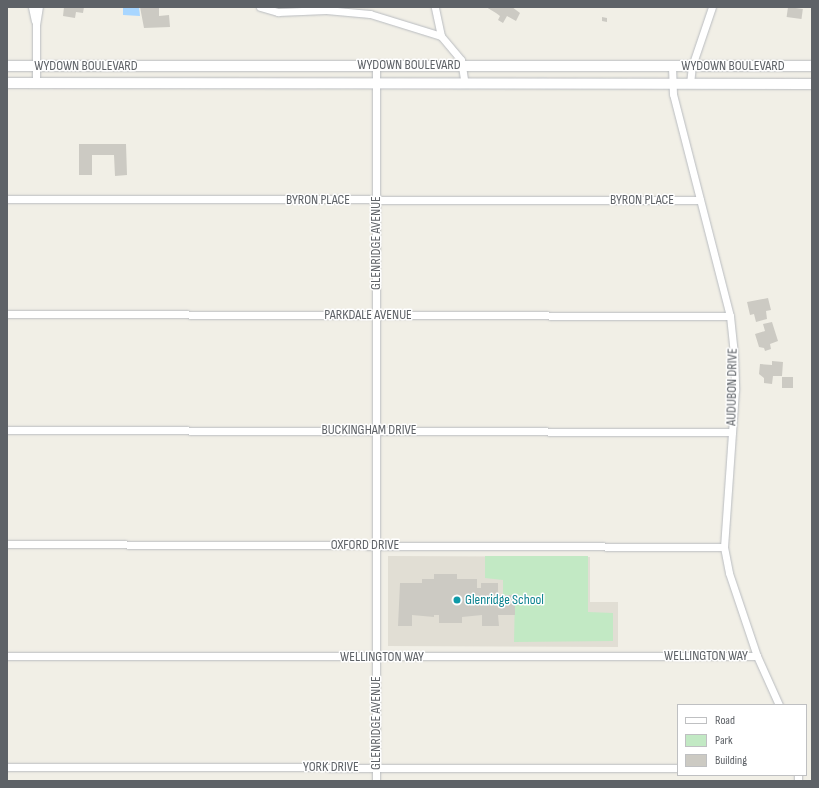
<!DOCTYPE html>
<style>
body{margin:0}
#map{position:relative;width:819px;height:788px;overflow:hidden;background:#f1efe6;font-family:"Sofia Sans Condensed",sans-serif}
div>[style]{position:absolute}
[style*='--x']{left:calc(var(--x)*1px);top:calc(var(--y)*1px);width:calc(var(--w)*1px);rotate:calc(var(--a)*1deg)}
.education>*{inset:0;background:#e1ded4}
.green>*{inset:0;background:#c2e9c4}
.water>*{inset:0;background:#a8d6ff}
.building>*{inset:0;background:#cccac3;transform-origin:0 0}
.roads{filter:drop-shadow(0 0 1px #b9bcc0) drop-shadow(0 0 1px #b9bcc0)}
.street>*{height:7px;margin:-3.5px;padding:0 3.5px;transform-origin:3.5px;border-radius:3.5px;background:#fff}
.secondary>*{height:10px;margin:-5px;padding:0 5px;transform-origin:5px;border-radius:5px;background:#fff}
.dots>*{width:11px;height:11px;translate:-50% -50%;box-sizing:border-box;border:2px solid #fff;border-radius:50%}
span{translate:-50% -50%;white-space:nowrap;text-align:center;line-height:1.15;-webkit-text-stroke:3px #fff;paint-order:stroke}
.street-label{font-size:14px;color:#5e6267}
.culture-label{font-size:14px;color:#0d838f}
.left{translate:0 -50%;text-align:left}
.frame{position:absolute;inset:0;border:8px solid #5e6267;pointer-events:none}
.legend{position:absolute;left:677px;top:704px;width:130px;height:72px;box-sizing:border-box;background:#fff;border:1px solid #bfc0c2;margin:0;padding:5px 7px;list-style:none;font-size:12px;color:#5e6267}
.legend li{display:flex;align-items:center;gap:8px;height:20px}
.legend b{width:20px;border:1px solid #bfc0c2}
</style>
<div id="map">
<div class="education">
<div style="clip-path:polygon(388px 556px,590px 557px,590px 602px,618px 602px,618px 647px,388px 646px)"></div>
</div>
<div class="green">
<div style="clip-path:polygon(485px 556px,588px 556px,588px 612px,613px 613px,613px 641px,514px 642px,515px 595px,503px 595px,503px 580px,485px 578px)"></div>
</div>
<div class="water">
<div style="clip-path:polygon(123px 7px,139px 7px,140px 16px,123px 15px)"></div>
</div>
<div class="building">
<div style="clip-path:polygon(64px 7px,84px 7px,83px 13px,76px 12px,75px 18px,63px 16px)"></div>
<div style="clip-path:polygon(140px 7px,159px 7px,159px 16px,169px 15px,170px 27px,144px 28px)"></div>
<div style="clip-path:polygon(486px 7px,512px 7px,520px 13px,516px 21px,507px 16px,503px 23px,498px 20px,500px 16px,496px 13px)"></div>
<div style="left:788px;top:7px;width:15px;height:10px;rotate:8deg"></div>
<div style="clip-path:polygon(602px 17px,607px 18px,607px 22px,602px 21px)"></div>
<div style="clip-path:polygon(79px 144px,126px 144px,127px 175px,115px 176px,114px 155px,92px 155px,92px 175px,79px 175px)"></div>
<div style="clip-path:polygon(768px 298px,771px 310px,766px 311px,767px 319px,756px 322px,754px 314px,750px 315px,747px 302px)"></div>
<div style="clip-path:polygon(772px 322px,778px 341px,770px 344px,771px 349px,765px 351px,764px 348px,759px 347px,755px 334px,765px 331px,763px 324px)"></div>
<div style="clip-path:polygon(772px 361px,783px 362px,782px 376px,773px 376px,772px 384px,764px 383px,764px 378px,759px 374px,760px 364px,772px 365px)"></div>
<div style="left:782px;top:377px;width:11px;height:11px"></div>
<div style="clip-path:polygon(434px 574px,457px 574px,457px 579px,477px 579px,477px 588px,481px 588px,481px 583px,498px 583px,498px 595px,515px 595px,515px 615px,498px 615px,499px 626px,482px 626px,482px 615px,462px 617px,462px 623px,439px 623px,439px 615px,434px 615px,434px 617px,412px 615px,412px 626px,398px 626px,400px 583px,422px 583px,422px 579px,434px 579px)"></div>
</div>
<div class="roads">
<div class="street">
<div style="--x:32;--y:7;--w:14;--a:78"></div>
<div style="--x:260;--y:7;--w:19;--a:16"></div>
<div style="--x:278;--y:12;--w:48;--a:-2.4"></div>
<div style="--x:326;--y:10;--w:44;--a:5.2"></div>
<div style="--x:370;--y:14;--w:74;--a:17.2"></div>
<div style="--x:441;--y:36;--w:30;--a:-102"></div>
<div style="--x:441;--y:36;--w:31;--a:50"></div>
<div style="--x:461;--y:60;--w:24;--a:81"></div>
<div style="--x:672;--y:66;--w:28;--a:88"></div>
<div style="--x:673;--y:94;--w:229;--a:75.6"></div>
<div style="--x:730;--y:316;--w:38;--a:84"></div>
<div style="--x:734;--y:354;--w:36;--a:88"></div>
<div style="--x:735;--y:390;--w:157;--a:94"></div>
<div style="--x:724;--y:547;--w:26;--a:79"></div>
<div style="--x:729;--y:573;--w:88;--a:71.4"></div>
<div style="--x:757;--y:656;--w:54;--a:65.8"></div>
<div style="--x:36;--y:83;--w:58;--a:-90"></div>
<div style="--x:36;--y:25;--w:18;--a:-81"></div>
<div style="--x:690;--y:84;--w:18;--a:-84"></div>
<div style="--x:692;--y:66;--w:62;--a:-71.3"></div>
<div style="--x:7;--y:199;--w:693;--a:0.08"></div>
<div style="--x:7;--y:314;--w:723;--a:0.16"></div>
<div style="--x:7;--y:430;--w:725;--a:0.16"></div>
<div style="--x:7;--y:544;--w:717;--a:0.24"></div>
<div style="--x:7;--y:656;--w:750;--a:0"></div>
<div style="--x:7;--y:767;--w:671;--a:0.09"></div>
<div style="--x:798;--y:775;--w:6;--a:90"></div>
<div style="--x:376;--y:781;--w:716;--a:-90"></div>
</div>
<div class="secondary">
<div style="--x:7;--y:66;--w:805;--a:0"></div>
<div style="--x:7;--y:83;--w:805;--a:0.07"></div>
</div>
</div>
<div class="dots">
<div style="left:457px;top:600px;background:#0f9aa8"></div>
</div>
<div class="street-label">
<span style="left:409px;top:65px">WYDOWN BOULEVARD</span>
<span style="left:86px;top:66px">WYDOWN BOULEVARD</span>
<span style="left:733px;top:66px">WYDOWN BOULEVARD</span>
<span style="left:318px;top:200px">BYRON PLACE</span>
<span style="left:642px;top:200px">BYRON PLACE</span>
<span style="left:376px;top:243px;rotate:-90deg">GLENRIDGE AVENUE</span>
<span style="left:368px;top:315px">PARKDALE AVENUE</span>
<span style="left:732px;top:387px;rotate:-89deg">AUDUBON DRIVE</span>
<span style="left:369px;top:430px">BUCKINGHAM DRIVE</span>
<span style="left:365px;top:545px">OXFORD DRIVE</span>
<span style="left:706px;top:656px">WELLINGTON WAY</span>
<span style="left:382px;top:657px">WELLINGTON WAY</span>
<span style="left:376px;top:723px;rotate:-90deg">GLENRIDGE AVENUE</span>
<span style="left:331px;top:767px">YORK DRIVE</span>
</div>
<div class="culture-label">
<span class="left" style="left:465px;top:600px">Glenridge School</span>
</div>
<div class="frame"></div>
<ul class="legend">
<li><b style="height:5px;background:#fff"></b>Road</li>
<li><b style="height:11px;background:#c2e9c4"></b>Park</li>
<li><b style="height:11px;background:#cccac3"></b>Building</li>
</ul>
</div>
